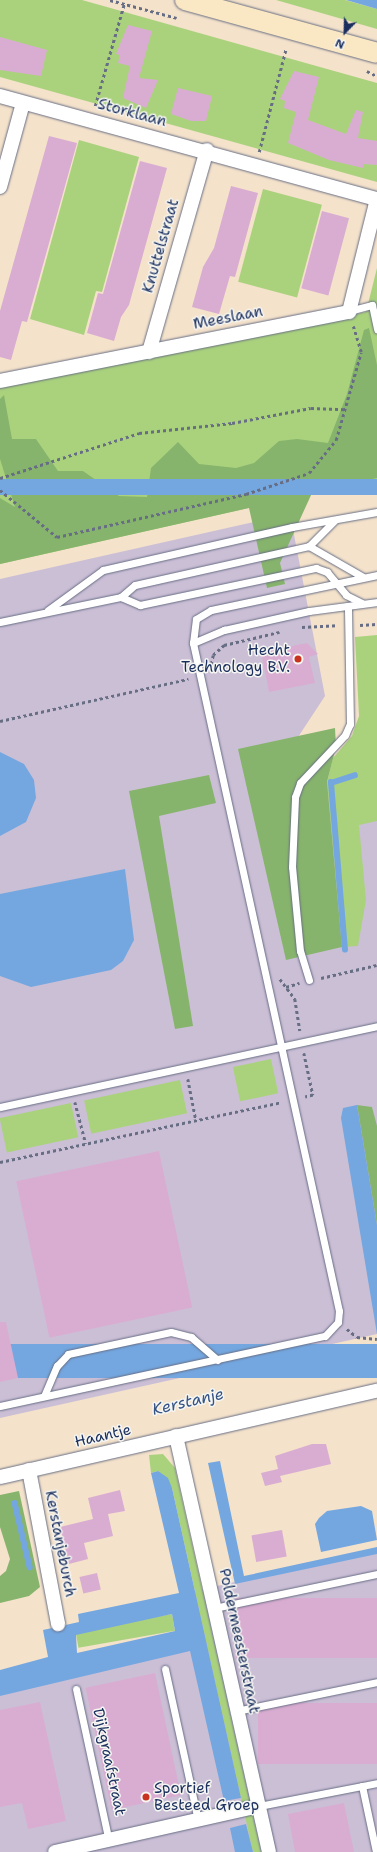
<!DOCTYPE html>
<style>
body{margin:0}
#map{position:relative;width:377px;height:1852px;overflow:hidden;background:#f4e2cb;font-family:"Shantell Sans",sans-serif}
div>[style]{position:absolute}
[style*='--x']{left:calc(var(--x)*1px);top:calc(var(--y)*1px);width:calc(var(--w)*1px);rotate:calc(var(--a)*1deg)}
.industrial>*{inset:0;background:#cbbfd6}
.green>*{inset:0;background:#aad27d;transform-origin:0 0}
.forest>*{inset:0;background:#87b46c}
.water>*{inset:0;background:#74a7e0;transform-origin:0 0}
.stream>*{height:5.5px;margin:-2.75px;padding:0 2.75px;transform-origin:2.75px;border-radius:2.75px;background:#74a7e0}
.building>*{inset:0;background:#d9add1;transform-origin:0 0}
.path>*{height:2.5px;margin-top:-1.25px;transform-origin:0;background:repeating-linear-gradient(90deg,#676e84 0 3px,transparent 0 6px)}
.roads{filter:drop-shadow(0 0 1px #676e84) drop-shadow(0 0 1px #676e84)}
.service>*{height:7px;margin:-3.5px;padding:0 3.5px;transform-origin:3.5px;border-radius:3.5px;background:#fff}
.minor>*{height:14px;margin:-7px;padding:0 7px;transform-origin:7px;border-radius:7px;background:#fff}
.secondary>*{height:20px;margin:-10px;padding:0 10px;transform-origin:10px;border-radius:10px;background:#fae7c3}
.dots>*{width:11px;height:11px;translate:-50% -50%;box-sizing:border-box;border:2px solid #f6f6f2;border-radius:50%}
span{translate:-50% -50%;white-space:nowrap;text-align:center;line-height:1.15;-webkit-text-stroke:3px #f6f6f2;paint-order:stroke}
.street-label{font-size:15px;color:#1b2f5e}
.poi-label{font-size:15px;color:#1b2f5e}
.right{translate:-100% -50%;text-align:right}
.left{translate:0 -50%;text-align:left}
.water-label{font-size:16px;color:#365385;font-style:italic}
.north{position:absolute;left:325px;top:12px;width:40px;height:40px;-webkit-text-stroke:3px #f6f6f2;paint-order:stroke;rotate:203deg;font-size:11px;font-weight:700;line-height:16px;text-align:center;color:#1b2f5e}
.north::after{content:'';display:block;margin:auto;width:14px;height:18px;background:#1b2f5e;clip-path:polygon(50% 0,100% 100%,50% 72%,0 100%)}
</style>
<div id="map">
<div class="industrial">
<div style="clip-path:polygon(290px 514px,325px 696px,258px 798px,377px 771px,377px 1334px,0 1418px,0 579px)"></div>
<div style="clip-path:polygon(377px 1550px,377px 1852px,0 1852px,0 1686px,196px 1645px,186px 1593px)"></div>
</div>
<div class="green">
<div style="clip-path:polygon(0 0,82px 0,377px 83px,377px 182px,0 77px)"></div>
<div style="clip-path:polygon(276px 0,345px 0,377px 9px,377px 29px)"></div>
<div style="clip-path:polygon(79px 140px,139px 157px,102px 292px,96px 291px,84px 335px,30px 319px)"></div>
<div style="left:263px;top:189px;width:61px;height:96px;rotate:15deg"></div>
<div style="clip-path:polygon(377px 268px,377px 479px,0 564px,0 386px,366px 312px)"></div>
<div style="clip-path:polygon(377px 635px,377px 821px,359px 825px,366px 900px,358px 946px,342px 947px,327px 782px,333px 758px,352px 736px,359px 716px,355px 637px)"></div>
<div style="left:271px;top:1059px;width:35px;height:39px;rotate:78deg"></div>
<div style="left:180px;top:1080px;width:34px;height:98px;rotate:78deg"></div>
<div style="left:71px;top:1103px;width:35px;height:73px;rotate:78deg"></div>
<div style="clip-path:polygon(163px 1454px,175px 1468px,261px 1852px,253px 1852px,172px 1488px,158px 1471px,151px 1473px,149px 1455px)"></div>
<div style="left:172px;top:1614px;width:17px;height:98px;rotate:80deg"></div>
</div>
<div class="forest">
<div style="clip-path:polygon(369px 328px,377px 365px,377px 478px,312px 493px,280px 563px,285px 584px,267px 588px,249px 508px,0 564px,0 498px,15px 507px,0 459px,0 399px,4px 395px,12px 439px,36px 439px,58px 471px,83px 471px,119px 496px,147px 497px,151px 468px,178px 442px,199px 464px,236px 468px,254px 463px,279px 441px,297px 439px,328px 443px,347px 394px,364px 330px)"></div>
<div style="clip-path:polygon(335px 728px,336px 747px,327px 782px,342px 947px,286px 960px,238px 749px)"></div>
<div style="clip-path:polygon(209px 775px,216px 803px,159px 816px,193px 1026px,175px 1029px,129px 791px)"></div>
<div style="clip-path:polygon(357px 1105px,372px 1107px,377px 1126px,377px 1225px)"></div>
<div style="clip-path:polygon(19px 1491px,40px 1587px,29px 1596px,0 1603px,0 1576px,6px 1571px,10px 1559px,0 1527px,0 1495px)"></div>
</div>
<div class="water">
<div style="clip-path:polygon(346px 0,377px 0,377px 9px)"></div>
<div style="left:377px;top:479px;width:16px;height:386px;rotate:90deg"></div>
<div style="clip-path:polygon(0 752px,24px 764px,34px 780px,36px 798px,26px 822px,0 836px)"></div>
<div style="clip-path:polygon(125px 869px,134px 940px,123px 961px,111px 970px,31px 987px,0 976px,0 894px)"></div>
<div style="clip-path:polygon(357px 1105px,377px 1225px,377px 1334px,341px 1118px,343px 1108px)"></div>
<div style="left:377px;top:1344px;width:34px;height:386px;rotate:90deg"></div>
<div style="clip-path:polygon(220px 1461px,244px 1576px,377px 1547px,377px 1554px,235px 1584px,208px 1463px)"></div>
<div style="clip-path:polygon(evenodd,158px 1471px,168px 1478px,172px 1488px,241px 1798px,224px 1801px,190px 1651px,0 1696px,0 1670px,48px 1657px,43px 1630px,79px 1622px,78px 1614px,179px 1593px,151px 1473px,158px 1471px,172px 1614px,175px 1631px,77px 1653px,76px 1635px,172px 1614px)"></div>
<div style="clip-path:polygon(361px 1506px,372px 1511px,377px 1540px,321px 1552px,315px 1524px,319px 1518px,327px 1511px)"></div>
<div style="clip-path:polygon(246px 1824px,253px 1852px,235px 1852px,230px 1828px)"></div>
</div>
<div class="stream">
<div style="--x:345;--y:950;--w:168;--a:-94.8"></div>
<div style="--x:331;--y:783;--w:25;--a:-18"></div>
<div style="--x:15;--y:1503;--w:66;--a:76.8"></div>
</div>
<div class="building">
<div style="clip-path:polygon(128px 25px,152px 31px,139px 78px,158px 80px,146px 108px,123px 98px,130px 66px,118px 63px,120px 55px,116px 54px)"></div>
<div style="clip-path:polygon(0 37px,47px 50px,41px 76px,0 70px)"></div>
<div style="clip-path:polygon(294px 71px,319px 77px,308px 120px,346px 134px,356px 110px,363px 112px,358px 138px,377px 141px,377px 165px,364px 164px,363px 168px,329px 160px,288px 143px,296px 112px,284px 108px,285px 101px,280px 99px)"></div>
<div style="clip-path:polygon(178px 88px,212px 96px,206px 121px,191px 121px,171px 114px)"></div>
<div style="clip-path:polygon(49px 136px,77px 143px,27px 322px,22px 321px,11px 360px,0 357px,0 311px)"></div>
<div style="clip-path:polygon(140px 161px,167px 168px,129px 305px,121px 317px,114px 341px,87px 333px,98px 293px,103px 294px)"></div>
<div style="clip-path:polygon(231px 186px,258px 193px,235px 277px,230px 276px,219px 314px,192px 307px,203px 267px,214px 248px)"></div>
<div style="left:322px;top:211px;width:28px;height:80px;rotate:15deg"></div>
<div style="clip-path:polygon(307px 643px,318px 654px,309px 657px,315px 683px,269px 692px,261px 652px)"></div>
<div style="left:159px;top:1151px;width:160px;height:146px;rotate:78deg"></div>
<div style="clip-path:polygon(0 1322px,6px 1322px,18px 1378px,0 1382px)"></div>
<div style="clip-path:polygon(312px 1444px,326px 1444px,331px 1464px,280px 1476px,282px 1482px,265px 1486px,261px 1473px,278px 1469px,275px 1456px)"></div>
<div style="clip-path:polygon(120px 1490px,125px 1511px,108px 1514px,113px 1536px,84px 1543px,88px 1559px,69px 1564px,60px 1527px,93px 1519px,88px 1498px)"></div>
<div style="left:282px;top:1530px;width:27px;height:31px;rotate:80deg"></div>
<div style="left:97px;top:1573px;width:17px;height:18px;rotate:77deg"></div>
<div style="left:377px;top:1598px;width:60px;height:141px;rotate:90deg"></div>
<div style="left:155px;top:1673px;width:125px;height:71px;rotate:78deg"></div>
<div style="clip-path:polygon(40px 1702px,66px 1821px,28px 1829px,22px 1803px,0 1807px,0 1710px)"></div>
<div style="left:377px;top:1703px;width:61px;height:119px;rotate:90deg"></div>
<div style="clip-path:polygon(344px 1803px,354px 1852px,295px 1852px,288px 1814px)"></div>
</div>
<div class="path">
<div style="--x:110;--y:0;--w:69;--a:15"></div>
<div style="--x:367;--y:71;--w:11;--a:27"></div>
<div style="--x:95;--y:106;--w:106;--a:-74.1"></div>
<div style="--x:259;--y:152;--w:107;--a:-75.4"></div>
<div style="--x:0;--y:478;--w:146;--a:-17.9"></div>
<div style="--x:139;--y:433;--w:94;--a:-6.1"></div>
<div style="--x:232;--y:423;--w:80;--a:-10.8"></div>
<div style="--x:311;--y:408;--w:33;--a:2"></div>
<div style="--x:0;--y:490;--w:74;--a:39.5"></div>
<div style="--x:57;--y:537;--w:194;--a:-12.8"></div>
<div style="--x:246;--y:494;--w:66;--a:-18.4"></div>
<div style="--x:309;--y:473;--w:43;--a:-50.7"></div>
<div style="--x:336;--y:440;--w:91;--a:-74.1"></div>
<div style="--x:361;--y:352;--w:27;--a:-107"></div>
<div style="--x:360;--y:625;--w:17;--a:-3"></div>
<div style="--x:302;--y:627;--w:35;--a:-3"></div>
<div style="--x:211;--y:664;--w:9;--a:-77"></div>
<div style="--x:213;--y:655;--w:15;--a:-42"></div>
<div style="--x:224;--y:645;--w:57;--a:-13.3"></div>
<div style="--x:0;--y:721;--w:193;--a:-12.6"></div>
<div style="--x:321;--y:978;--w:57;--a:-13.1"></div>
<div style="--x:280;--y:979;--w:25;--a:53"></div>
<div style="--x:295;--y:999;--w:32;--a:81"></div>
<div style="--x:286;--y:987;--w:14;--a:-17"></div>
<div style="--x:304;--y:1053;--w:43;--a:77.9"></div>
<div style="--x:313;--y:1095;--w:8;--a:166"></div>
<div style="--x:188;--y:1079;--w:42;--a:79"></div>
<div style="--x:75;--y:1102;--w:43;--a:75.3"></div>
<div style="--x:0;--y:1162;--w:288;--a:-12"></div>
<div style="--x:347;--y:1329;--w:13;--a:39"></div>
<div style="--x:357;--y:1337;--w:20;--a:6"></div>
</div>
<div class="roads">
<div class="service">
<div style="--x:349;--y:311;--w:24;--a:-15"></div>
<div style="--x:372;--y:305;--w:25;--a:78"></div>
<div style="--x:309;--y:546;--w:35;--a:-45"></div>
<div style="--x:121;--y:597;--w:21;--a:23"></div>
<div style="--x:140;--y:605;--w:180;--a:-11.9"></div>
<div style="--x:316;--y:568;--w:12;--a:20"></div>
<div style="--x:327;--y:572;--w:30;--a:50"></div>
<div style="--x:346;--y:595;--w:18;--a:27"></div>
<div style="--x:48;--y:610;--w:68;--a:-36"></div>
<div style="--x:103;--y:570;--w:194;--a:-12.8"></div>
<div style="--x:292;--y:527;--w:86;--a:-10"></div>
<div style="--x:0;--y:622;--w:124;--a:-11.7"></div>
<div style="--x:121;--y:597;--w:18;--a:-41"></div>
<div style="--x:135;--y:585;--w:178;--a:-12.6"></div>
<div style="--x:309;--y:546;--w:62;--a:29.9"></div>
<div style="--x:193;--y:643;--w:34;--a:-23"></div>
<div style="--x:224;--y:630;--w:87;--a:-12.6"></div>
<div style="--x:309;--y:611;--w:69;--a:-7.5"></div>
<div style="--x:309;--y:980;--w:30;--a:-107"></div>
<div style="--x:300;--y:951;--w:84;--a:-95.4"></div>
<div style="--x:292;--y:867;--w:70;--a:-87.5"></div>
<div style="--x:295;--y:797;--w:15;--a:-70"></div>
<div style="--x:300;--y:783;--w:66;--a:-46.8"></div>
<div style="--x:345;--y:735;--w:12;--a:-66"></div>
<div style="--x:350;--y:724;--w:118;--a:-91"></div>
<div style="--x:0;--y:1107;--w:386;--a:-12.1"></div>
<div style="--x:44;--y:1396;--w:33;--a:-67"></div>
<div style="--x:57;--y:1366;--w:16;--a:-47"></div>
<div style="--x:68;--y:1354;--w:105;--a:-12.1"></div>
<div style="--x:171;--y:1332;--w:21;--a:14"></div>
<div style="--x:191;--y:1337;--w:35;--a:41"></div>
<div style="--x:0;--y:1406;--w:332;--a:-12.2"></div>
<div style="--x:325;--y:1336;--w:19;--a:-47"></div>
<div style="--x:338;--y:1322;--w:11;--a:-85"></div>
<div style="--x:339;--y:1311;--w:684;--a:-102.33"></div>
<div style="--x:193;--y:643;--w:24;--a:-83"></div>
<div style="--x:196;--y:619;--w:17;--a:-31"></div>
<div style="--x:211;--y:610;--w:170;--a:-11.9"></div>
<div style="--x:214;--y:1608;--w:167;--a:-11.8"></div>
<div style="--x:165;--y:1669;--w:155;--a:77.7"></div>
<div style="--x:76;--y:1689;--w:156;--a:77.8"></div>
<div style="--x:236;--y:1711;--w:144;--a:-11.6"></div>
<div style="--x:362;--y:1786;--w:67;--a:78"></div>
<div style="--x:259;--y:1806;--w:120;--a:-11"></div>
</div>
<div class="minor">
<div style="--x:0;--y:96;--w:391;--a:15.3"></div>
<div style="--x:0;--y:187;--w:87;--a:-74.7"></div>
<div style="--x:149;--y:352;--w:210;--a:-74"></div>
<div style="--x:0;--y:381;--w:356;--a:-11.2"></div>
<div style="--x:349;--y:312;--w:116;--a:-76.1"></div>
<div style="--x:176;--y:1436;--w:426;--a:77.4"></div>
<div style="--x:29;--y:1470;--w:157;--a:79.3"></div>
<div style="--x:0;--y:1477;--w:387;--a:-12.9"></div>
<div style="--x:55;--y:1852;--w:209;--a:-12.7"></div>
</div>
<div class="secondary">
<div style="--x:185;--y:0;--w:199;--a:15.4"></div>
</div>
</div>
<div class="dots">
<div style="left:298px;top:659px;background:#c8321e"></div>
<div style="left:146px;top:1797px;background:#c8321e"></div>
</div>
<div class="street-label">
<span style="left:132px;top:113px;rotate:15deg">Storklaan</span>
<span style="left:161px;top:246px;rotate:-74deg">Knuttelstraat</span>
<span style="left:228px;top:318px;rotate:-11deg">Meeslaan</span>
<span style="left:103px;top:1436px;rotate:-13deg">Haantje</span>
<span style="left:60px;top:1544px;rotate:79deg">Kerstanjeburch</span>
<span style="left:239px;top:1641px;rotate:78deg">Poldermeesterstraat</span>
<span style="left:109px;top:1762px;rotate:78deg">Dijkgraafstraat</span>
</div>
<div class="poi-label">
<span class="right" style="left:290px;top:659px">Hecht<br>Technology B.V.</span>
<span class="left" style="left:154px;top:1797px">Sportief<br>Besteed Groep</span>
</div>
<div class="water-label">
<span style="left:188px;top:1402px;rotate:-13deg">Kerstanje</span>
</div>
<div class="north">N</div>
</div>
